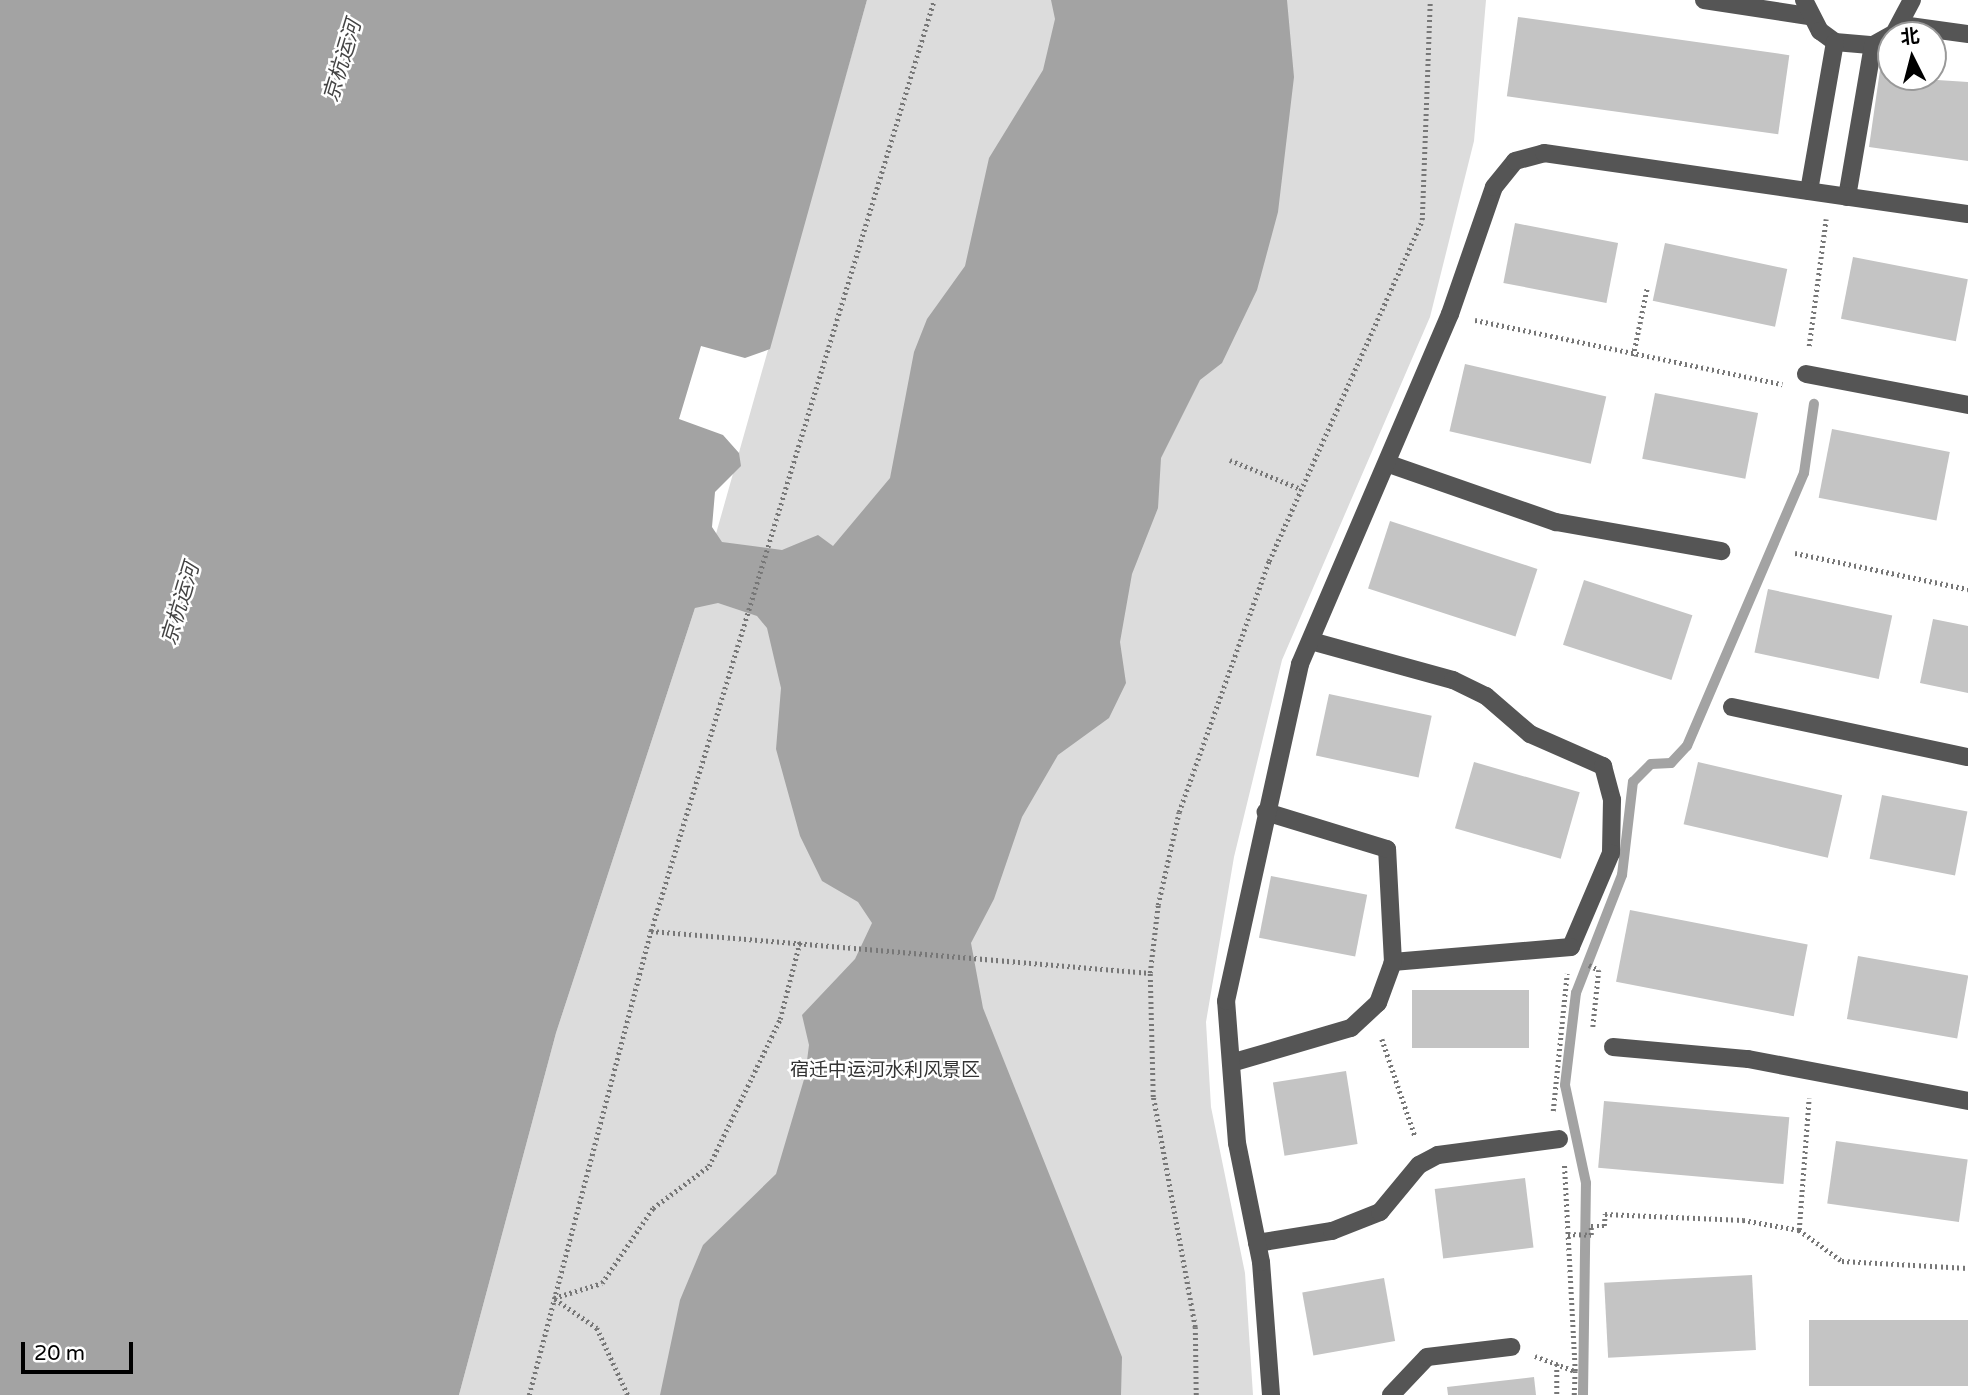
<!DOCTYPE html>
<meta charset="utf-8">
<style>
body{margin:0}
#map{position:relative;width:1968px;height:1395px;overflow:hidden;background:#fff;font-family:"Varela Round","Noto Sans SC",sans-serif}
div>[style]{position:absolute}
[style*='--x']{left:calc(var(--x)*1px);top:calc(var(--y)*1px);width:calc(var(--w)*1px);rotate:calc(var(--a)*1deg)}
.green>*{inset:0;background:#dcdcdc}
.water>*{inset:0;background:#a3a3a3}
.stream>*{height:10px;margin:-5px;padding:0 5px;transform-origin:5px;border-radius:5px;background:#a3a3a3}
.building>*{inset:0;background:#c4c4c4;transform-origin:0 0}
.path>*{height:4.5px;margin-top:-2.25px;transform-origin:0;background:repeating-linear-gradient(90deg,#777 0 2px,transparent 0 5.5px)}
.minor>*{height:18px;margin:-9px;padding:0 9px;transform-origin:9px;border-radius:9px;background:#555}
span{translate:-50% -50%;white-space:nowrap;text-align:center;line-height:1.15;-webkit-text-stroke:5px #fff;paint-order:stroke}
.park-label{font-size:19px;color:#333}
.water-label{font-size:21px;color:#444;font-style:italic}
.north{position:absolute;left:1877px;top:21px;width:70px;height:70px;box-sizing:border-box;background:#fff;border:2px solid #999;border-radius:50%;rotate:354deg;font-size:19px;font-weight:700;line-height:28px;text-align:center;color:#000}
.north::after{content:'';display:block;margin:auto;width:24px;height:32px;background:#000;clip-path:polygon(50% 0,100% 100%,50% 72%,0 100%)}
.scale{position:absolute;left:21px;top:1342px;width:112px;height:32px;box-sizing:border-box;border:4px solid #000;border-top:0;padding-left:9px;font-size:21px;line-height:24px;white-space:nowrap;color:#000;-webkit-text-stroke:5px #fff;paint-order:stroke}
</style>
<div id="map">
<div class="green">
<div style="clip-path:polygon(867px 0,1486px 0,1474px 141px,1430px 317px,1282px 660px,1234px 857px,1206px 1022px,1211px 1107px,1245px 1273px,1253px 1395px,459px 1395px,556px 1033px,695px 608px)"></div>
</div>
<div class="water">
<div style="clip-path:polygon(0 0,867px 0,770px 349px,745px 358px,701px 346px,679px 419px,723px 435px,739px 453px,741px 466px,715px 492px,712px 527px,722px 542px,782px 550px,818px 535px,833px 546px,890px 478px,914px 352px,927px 319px,965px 266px,989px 158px,1043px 70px,1055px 19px,1051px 0,1287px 0,1294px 77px,1278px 212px,1257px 290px,1222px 363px,1200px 380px,1161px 458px,1158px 508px,1132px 574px,1120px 642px,1126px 683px,1109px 718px,1058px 755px,1022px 817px,994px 899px,971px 943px,983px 1008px,1122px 1357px,1121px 1395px,660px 1395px,680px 1300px,703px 1245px,776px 1174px,805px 1076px,809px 1045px,802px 1015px,855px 959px,872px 923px,858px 902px,822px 881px,800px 836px,776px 749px,781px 688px,767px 628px,757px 616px,718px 603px,695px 608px,556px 1033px,459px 1395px,0 1395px)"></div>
</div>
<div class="stream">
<div style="--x:1583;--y:1395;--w:212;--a:-89.2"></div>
<div style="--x:1586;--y:1183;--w:100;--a:-102.1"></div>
<div style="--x:1565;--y:1085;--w:93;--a:-83.2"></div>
<div style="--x:1576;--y:993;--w:127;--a:-68.7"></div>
<div style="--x:1622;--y:875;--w:94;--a:-83.3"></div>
<div style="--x:1633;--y:782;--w:25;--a:-45"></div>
<div style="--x:1651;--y:764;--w:20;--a:-3"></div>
<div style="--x:1671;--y:763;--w:23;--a:-47"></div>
<div style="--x:1687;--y:746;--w:297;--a:-66.8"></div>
<div style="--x:1804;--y:473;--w:70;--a:-81.8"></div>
</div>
<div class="building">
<div style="left:1518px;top:17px;width:274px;height:80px;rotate:8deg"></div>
<div style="clip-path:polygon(1880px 70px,1891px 77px,1968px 82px,1968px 161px,1869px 147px)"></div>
<div style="left:1515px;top:223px;width:105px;height:61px;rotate:11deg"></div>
<div style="left:1665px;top:243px;width:125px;height:59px;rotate:12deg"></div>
<div style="left:1853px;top:257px;width:117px;height:63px;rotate:11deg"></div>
<div style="left:1465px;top:364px;width:145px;height:69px;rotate:13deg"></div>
<div style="left:1655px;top:393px;width:105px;height:67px;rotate:11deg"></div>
<div style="left:1832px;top:429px;width:120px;height:70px;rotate:11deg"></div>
<div style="left:1390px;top:521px;width:155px;height:71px;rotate:18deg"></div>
<div style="left:1584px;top:580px;width:114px;height:68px;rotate:18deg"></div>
<div style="left:1768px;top:589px;width:127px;height:65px;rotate:12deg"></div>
<div style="clip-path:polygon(1933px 619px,1968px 626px,1968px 693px,1920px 683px)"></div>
<div style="left:1329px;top:694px;width:105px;height:63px;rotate:12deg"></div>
<div style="left:1474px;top:762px;width:110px;height:69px;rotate:16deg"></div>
<div style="left:1698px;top:762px;width:148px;height:64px;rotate:13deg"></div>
<div style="left:1882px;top:795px;width:87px;height:65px;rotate:11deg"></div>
<div style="left:1271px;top:876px;width:98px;height:63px;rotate:11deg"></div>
<div style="left:1630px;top:910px;width:181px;height:73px;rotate:11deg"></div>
<div style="left:1858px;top:956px;width:112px;height:64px;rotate:10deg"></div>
<div style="left:1529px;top:990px;width:58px;height:117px;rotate:90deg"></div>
<div style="left:1346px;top:1071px;width:74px;height:74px;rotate:81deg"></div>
<div style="left:1604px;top:1101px;width:186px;height:67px;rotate:5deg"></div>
<div style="left:1836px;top:1141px;width:133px;height:63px;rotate:8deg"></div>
<div style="left:1525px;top:1178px;width:70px;height:91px;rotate:83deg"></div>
<div style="left:1752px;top:1275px;width:75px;height:148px;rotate:87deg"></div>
<div style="left:1384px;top:1278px;width:64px;height:83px;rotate:80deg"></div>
<div style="left:1968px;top:1320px;width:66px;height:159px;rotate:90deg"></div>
<div style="clip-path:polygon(1534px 1377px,1536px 1395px,1448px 1395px,1447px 1387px)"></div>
</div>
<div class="path">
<div style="--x:1475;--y:320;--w:314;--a:11.8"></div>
<div style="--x:1809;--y:346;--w:128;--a:-82.4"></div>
<div style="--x:1633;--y:356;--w:69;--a:-78.4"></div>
<div style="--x:1230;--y:460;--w:77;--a:22.2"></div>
<div style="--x:1795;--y:553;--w:177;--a:11.8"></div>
<div style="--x:651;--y:931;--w:501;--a:4.81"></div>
<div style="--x:1589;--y:965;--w:11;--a:27"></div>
<div style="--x:1599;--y:970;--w:57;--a:96"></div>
<div style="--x:1382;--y:1039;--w:102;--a:71.2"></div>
<div style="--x:1553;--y:1111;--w:138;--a:-84.2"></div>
<div style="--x:1799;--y:1230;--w:132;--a:-85.7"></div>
<div style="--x:1568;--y:1234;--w:23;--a:2"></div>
<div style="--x:1591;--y:1235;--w:9;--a:-90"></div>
<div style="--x:1591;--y:1226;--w:13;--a:0"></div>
<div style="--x:1604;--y:1226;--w:12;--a:-85"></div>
<div style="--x:1605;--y:1214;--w:138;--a:2.5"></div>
<div style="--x:1743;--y:1220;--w:57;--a:10.1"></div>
<div style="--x:1799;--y:1230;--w:53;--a:35.8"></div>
<div style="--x:1842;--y:1261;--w:126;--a:3.2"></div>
<div style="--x:554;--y:1298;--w:50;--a:-17.4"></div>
<div style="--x:602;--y:1283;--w:91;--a:-55.8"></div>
<div style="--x:653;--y:1208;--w:70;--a:-36.9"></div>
<div style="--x:709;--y:1166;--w:163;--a:-64.2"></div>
<div style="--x:780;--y:1019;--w:81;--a:-75.6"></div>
<div style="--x:555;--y:1299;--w:51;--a:34.6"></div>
<div style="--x:597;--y:1328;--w:74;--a:65.2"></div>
<div style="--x:1535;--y:1356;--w:43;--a:20.6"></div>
<div style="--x:1575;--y:1371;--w:207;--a:-93"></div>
<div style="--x:1557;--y:1364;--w:31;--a:90"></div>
<div style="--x:529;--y:1395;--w:480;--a:-75.3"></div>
<div style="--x:651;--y:931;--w:973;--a:-73.09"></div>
<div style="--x:1196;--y:1395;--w:68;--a:-90.8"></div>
<div style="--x:1195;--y:1327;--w:234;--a:-100.3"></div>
<div style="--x:1153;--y:1097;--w:124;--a:-91.4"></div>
<div style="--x:1150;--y:973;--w:68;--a:-83.3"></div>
<div style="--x:1158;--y:905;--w:95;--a:-77.3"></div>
<div style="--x:1179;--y:812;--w:267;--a:-70.3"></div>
<div style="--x:1269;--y:561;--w:374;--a:-65.8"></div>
<div style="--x:1422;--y:220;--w:220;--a:-87.9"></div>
<div style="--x:1574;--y:1395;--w:24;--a:-88"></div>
</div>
<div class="minor">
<div style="--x:1704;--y:0;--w:106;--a:8.7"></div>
<div style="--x:1804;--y:0;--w:35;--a:63"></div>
<div style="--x:1820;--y:31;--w:19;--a:36"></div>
<div style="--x:1835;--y:42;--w:38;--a:5"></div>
<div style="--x:1873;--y:45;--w:21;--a:-29"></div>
<div style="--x:1902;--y:25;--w:67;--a:7.8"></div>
<div style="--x:1896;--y:30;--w:34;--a:-62"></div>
<div style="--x:1809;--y:191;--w:151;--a:-80.1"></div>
<div style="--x:1847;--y:197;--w:154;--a:-80.3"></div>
<div style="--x:1806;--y:374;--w:165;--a:10.8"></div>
<div style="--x:1389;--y:464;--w:177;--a:19.2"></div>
<div style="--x:1556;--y:522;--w:168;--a:10"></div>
<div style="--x:1311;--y:641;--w:147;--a:15.4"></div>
<div style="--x:1453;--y:680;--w:37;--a:26"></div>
<div style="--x:1486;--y:696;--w:58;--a:40.8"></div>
<div style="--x:1530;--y:734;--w:80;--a:23.7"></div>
<div style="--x:1603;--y:766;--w:35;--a:75"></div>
<div style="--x:1612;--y:800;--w:53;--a:91.1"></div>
<div style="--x:1611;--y:853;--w:102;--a:113.1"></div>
<div style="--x:1571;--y:947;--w:179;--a:175.2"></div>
<div style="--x:1732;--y:707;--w:241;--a:12"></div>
<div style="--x:1613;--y:1047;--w:136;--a:5.1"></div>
<div style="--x:1748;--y:1059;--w:224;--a:10.8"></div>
<div style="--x:1231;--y:1063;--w:125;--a:-16.3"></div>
<div style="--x:1351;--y:1028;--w:37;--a:-43"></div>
<div style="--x:1378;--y:1003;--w:44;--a:-69.9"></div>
<div style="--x:1393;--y:962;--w:113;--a:-93"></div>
<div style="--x:1387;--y:849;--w:127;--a:-163"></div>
<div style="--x:1257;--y:1243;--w:76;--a:-9.1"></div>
<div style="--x:1332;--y:1231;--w:52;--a:-21.6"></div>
<div style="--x:1380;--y:1212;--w:61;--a:-50.3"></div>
<div style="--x:1419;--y:1165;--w:21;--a:-28"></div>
<div style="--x:1438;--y:1155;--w:122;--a:-7.5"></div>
<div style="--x:1271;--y:1395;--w:133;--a:-94.3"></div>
<div style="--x:1261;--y:1262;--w:121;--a:-101.4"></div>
<div style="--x:1237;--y:1143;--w:142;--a:-94.4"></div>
<div style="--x:1226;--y:1001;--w:345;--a:-77.6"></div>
<div style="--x:1300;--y:664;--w:381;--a:-66.8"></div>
<div style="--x:1450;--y:314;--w:134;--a:-70.9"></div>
<div style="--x:1494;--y:187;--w:33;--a:-51"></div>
<div style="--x:1515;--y:161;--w:30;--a:-15"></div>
<div style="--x:1544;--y:153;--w:428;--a:8.2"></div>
<div style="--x:1391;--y:1395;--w:52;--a:-46.5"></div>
<div style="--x:1427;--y:1357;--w:85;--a:-6.8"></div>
</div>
<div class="park-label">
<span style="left:885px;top:1071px">宿迁中运河水利风景区</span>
</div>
<div class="water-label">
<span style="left:343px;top:61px;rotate:-73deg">京杭运河</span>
<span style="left:181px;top:604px;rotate:-73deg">京杭运河</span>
</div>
<div class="north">北</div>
<div class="scale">20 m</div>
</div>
